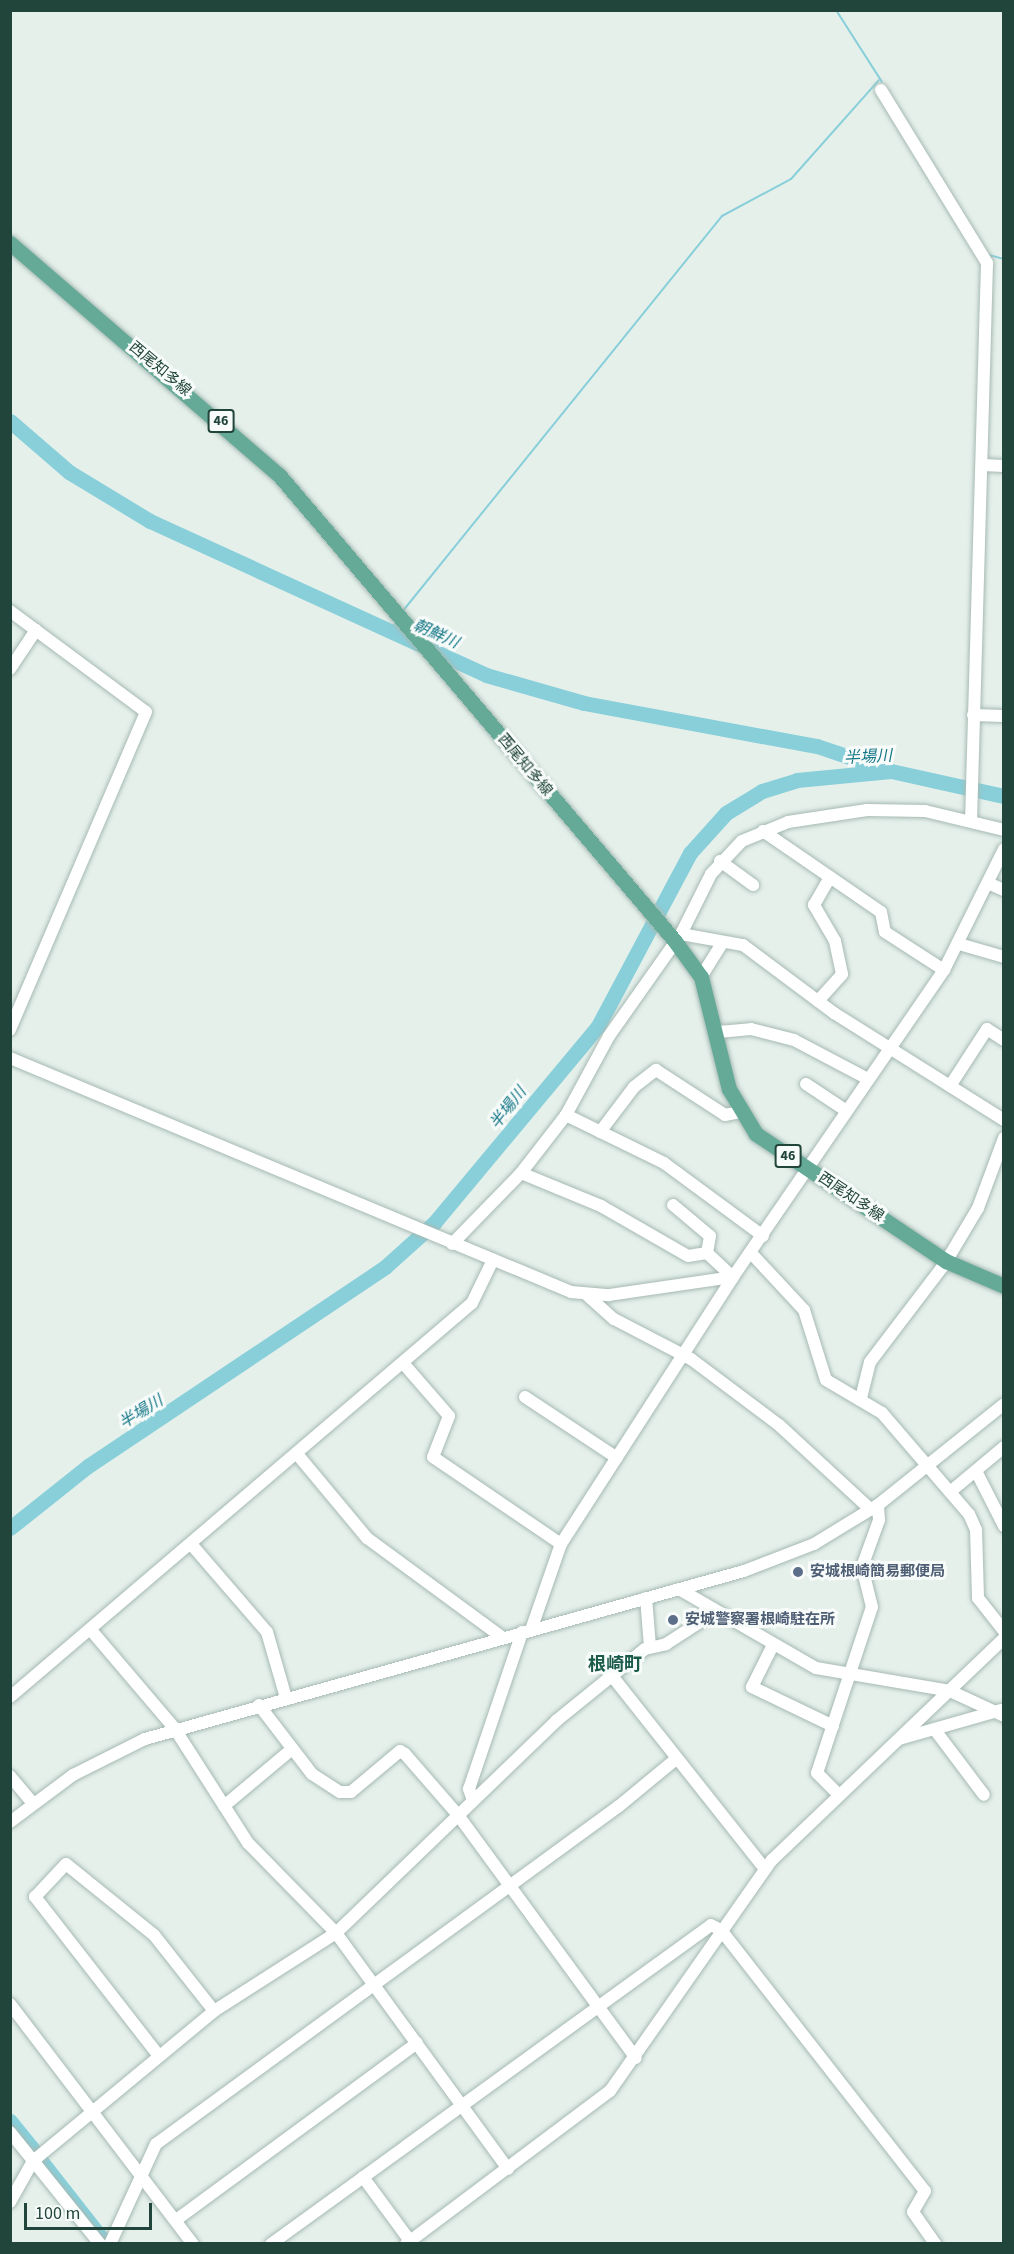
<!DOCTYPE html>
<meta charset="utf-8">
<style>
body{margin:0}
#map{position:relative;width:1014px;height:2254px;overflow:hidden;background:#e5f0eb;font-family:"Source Sans 3","Noto Sans JP",sans-serif}
div>[style]{position:absolute}
[style*='--x']{left:calc(var(--x)*1px);top:calc(var(--y)*1px);width:calc(var(--w)*1px);rotate:calc(var(--a)*1deg)}
.stream>*{height:2px;margin:-1px;padding:0 1px;transform-origin:1px;border-radius:1px;background:#88cfda}
.river>*{height:15px;margin:-7.5px;padding:0 7.5px;transform-origin:7.5px;border-radius:7.5px;background:#88cfda}
.roads{filter:drop-shadow(0 0 2px #a6b9b3) drop-shadow(0 0 2px #a6b9b3)}
.minor>*{height:12px;margin:-6px;padding:0 6px;transform-origin:6px;border-radius:6px;background:#fff}
.major>*{height:15px;margin:-7.5px;padding:0 7.5px;transform-origin:7.5px;border-radius:7.5px;background:#65aa97}
.dots>*{width:16px;height:16px;translate:-50% -50%;box-sizing:border-box;border:3px solid #f7fbf9;border-radius:50%}
span{translate:-50% -50%;white-space:nowrap;text-align:center;line-height:1.15;-webkit-text-stroke:6px #f7fbf9;paint-order:stroke}
.shield-label span{padding:2px 4px;background:#f7fbf9;border:2px solid;border-radius:4px;-webkit-text-stroke-width:0}
.shield-label{font-size:14px;color:#21453b;font-weight:700}
.street-label{font-size:15px;color:#21453b}
.service-label{font-size:15px;color:#4e5e75;font-weight:700}
.left{translate:0 -50%;text-align:left}
.water-label{font-size:16px;color:#147788;font-style:italic}
.quarter-label{font-size:18px;color:#1a5a49;font-weight:700}
.frame{position:absolute;inset:0;border:12px solid #21453b;pointer-events:none}
.scale{position:absolute;left:24px;top:2203px;width:128px;height:27px;box-sizing:border-box;border:3px solid #21453b;border-top:0;padding-left:8px;font-size:18px;line-height:21px;white-space:nowrap;color:#21453b;-webkit-text-stroke:4px #f7fbf9;paint-order:stroke}
</style>
<div id="map">
<div class="stream">
<div style="--x:836;--y:10;--w:85;--a:57.4"></div>
<div style="--x:989;--y:255;--w:16;--a:15"></div>
<div style="--x:402;--y:612;--w:509;--a:-51.06"></div>
<div style="--x:722;--y:216;--w:78;--a:-28.2"></div>
<div style="--x:791;--y:179;--w:132;--a:-48.4"></div>
<div style="--x:390;--y:633;--w:13;--a:-61"></div>
</div>
<div class="river">
<div style="--x:10;--y:421;--w:78;--a:40.8"></div>
<div style="--x:69;--y:472;--w:95;--a:31.2"></div>
<div style="--x:150;--y:521;--w:370;--a:24.6"></div>
<div style="--x:486;--y:675;--w:102;--a:15.9"></div>
<div style="--x:584;--y:703;--w:237;--a:10.5"></div>
<div style="--x:817;--y:746;--w:69;--a:18.7"></div>
<div style="--x:10;--y:1528;--w:100;--a:-38.5"></div>
<div style="--x:88;--y:1466;--w:358;--a:-33.8"></div>
<div style="--x:385;--y:1267;--w:66;--a:-41.9"></div>
<div style="--x:434;--y:1223;--w:256;--a:-50.2"></div>
<div style="--x:598;--y:1026;--w:196;--a:-62"></div>
<div style="--x:690;--y:853;--w:54;--a:-48"></div>
<div style="--x:726;--y:813;--w:42;--a:-31.4"></div>
<div style="--x:762;--y:791;--w:37;--a:-17"></div>
<div style="--x:797;--y:780;--w:94;--a:-5.5"></div>
<div style="--x:891;--y:771;--w:116;--a:12.5"></div>
<div style="--x:10;--y:2121;--w:38;--a:51"></div>
<div style="--x:41;--y:2161;--w:100;--a:51.9"></div>
</div>
<div class="roads">
<div class="minor">
<div style="--x:881;--y:90;--w:203;--a:58.5"></div>
<div style="--x:987;--y:263;--w:558;--a:91.64"></div>
<div style="--x:983;--y:465;--w:21;--a:3"></div>
<div style="--x:10;--y:611;--w:169;--a:36.6"></div>
<div style="--x:146;--y:712;--w:346;--a:113.2"></div>
<div style="--x:10;--y:669;--w:47;--a:-56.3"></div>
<div style="--x:973;--y:715;--w:31;--a:2"></div>
<div style="--x:763;--y:831;--w:143;--a:34.5"></div>
<div style="--x:881;--y:912;--w:20;--a:79"></div>
<div style="--x:885;--y:932;--w:70;--a:32.8"></div>
<div style="--x:720;--y:861;--w:41;--a:36"></div>
<div style="--x:988;--y:883;--w:17;--a:24"></div>
<div style="--x:681;--y:934;--w:63;--a:10.1"></div>
<div style="--x:743;--y:945;--w:114;--a:36.8"></div>
<div style="--x:834;--y:1013;--w:201;--a:32.2"></div>
<div style="--x:959;--y:944;--w:47;--a:16.1"></div>
<div style="--x:701;--y:977;--w:40;--a:-58"></div>
<div style="--x:818;--y:1001;--w:36;--a:-48"></div>
<div style="--x:842;--y:974;--w:34;--a:-102"></div>
<div style="--x:835;--y:941;--w:42;--a:-120.3"></div>
<div style="--x:814;--y:905;--w:32;--a:-60"></div>
<div style="--x:718;--y:1032;--w:33;--a:-5"></div>
<div style="--x:751;--y:1029;--w:44;--a:14.3"></div>
<div style="--x:794;--y:1040;--w:81;--a:27.8"></div>
<div style="--x:10;--y:1058;--w:608;--a:22.64"></div>
<div style="--x:571;--y:1292;--w:38;--a:5"></div>
<div style="--x:609;--y:1295;--w:125;--a:-8.3"></div>
<div style="--x:806;--y:1084;--w:47;--a:33.7"></div>
<div style="--x:950;--y:1086;--w:68;--a:-57"></div>
<div style="--x:987;--y:1029;--w:20;--a:33"></div>
<div style="--x:566;--y:1115;--w:109;--a:26.1"></div>
<div style="--x:664;--y:1163;--w:123;--a:36.4"></div>
<div style="--x:600;--y:1132;--w:56;--a:-52.9"></div>
<div style="--x:634;--y:1087;--w:28;--a:-38"></div>
<div style="--x:656;--y:1070;--w:82;--a:33.1"></div>
<div style="--x:725;--y:1115;--w:15;--a:-11"></div>
<div style="--x:521;--y:1173;--w:87;--a:22.4"></div>
<div style="--x:601;--y:1206;--w:100;--a:29.9"></div>
<div style="--x:688;--y:1256;--w:19;--a:-9"></div>
<div style="--x:707;--y:1253;--w:35;--a:43"></div>
<div style="--x:673;--y:1205;--w:48;--a:40"></div>
<div style="--x:710;--y:1236;--w:17;--a:100"></div>
<div style="--x:452;--y:1244;--w:99;--a:-45.8"></div>
<div style="--x:521;--y:1173;--w:73;--a:-52.2"></div>
<div style="--x:566;--y:1115;--w:90;--a:-61.4"></div>
<div style="--x:609;--y:1036;--w:125;--a:-54.8"></div>
<div style="--x:681;--y:934;--w:67;--a:-63.4"></div>
<div style="--x:711;--y:874;--w:45;--a:-46.8"></div>
<div style="--x:742;--y:841;--w:50;--a:-22.4"></div>
<div style="--x:788;--y:822;--w:80;--a:-8.6"></div>
<div style="--x:867;--y:810;--w:58;--a:1"></div>
<div style="--x:925;--y:811;--w:81;--a:13.5"></div>
<div style="--x:751;--y:1253;--w:78;--a:47.1"></div>
<div style="--x:804;--y:1310;--w:73;--a:72.6"></div>
<div style="--x:826;--y:1380;--w:65;--a:30.5"></div>
<div style="--x:882;--y:1413;--w:133;--a:49.3"></div>
<div style="--x:969;--y:1514;--w:17;--a:66"></div>
<div style="--x:976;--y:1530;--w:68;--a:88.3"></div>
<div style="--x:978;--y:1598;--w:42;--a:51.8"></div>
<div style="--x:587;--y:1295;--w:36;--a:42"></div>
<div style="--x:614;--y:1319;--w:87;--a:27.5"></div>
<div style="--x:691;--y:1359;--w:110;--a:36.9"></div>
<div style="--x:779;--y:1425;--w:125;--a:42.7"></div>
<div style="--x:403;--y:1363;--w:70;--a:49"></div>
<div style="--x:449;--y:1416;--w:44;--a:111.3"></div>
<div style="--x:433;--y:1457;--w:155;--a:34.2"></div>
<div style="--x:525;--y:1397;--w:110;--a:33.5"></div>
<div style="--x:861;--y:1398;--w:37;--a:-76"></div>
<div style="--x:870;--y:1362;--w:122;--a:-52.7"></div>
<div style="--x:944;--y:1265;--w:66;--a:-59.2"></div>
<div style="--x:978;--y:1208;--w:75;--a:-69.6"></div>
<div style="--x:297;--y:1454;--w:109;--a:50.2"></div>
<div style="--x:367;--y:1538;--w:169;--a:36.3"></div>
<div style="--x:976;--y:1471;--w:62;--a:63"></div>
<div style="--x:950;--y:1492;--w:70;--a:-39.8"></div>
<div style="--x:191;--y:1544;--w:116;--a:49.2"></div>
<div style="--x:267;--y:1632;--w:69;--a:73.9"></div>
<div style="--x:679;--y:1589;--w:158;--a:30"></div>
<div style="--x:816;--y:1668;--w:136;--a:9.7"></div>
<div style="--x:950;--y:1691;--w:60;--a:24.8"></div>
<div style="--x:646;--y:1598;--w:49;--a:85.3"></div>
<div style="--x:90;--y:1629;--w:131;--a:49.6"></div>
<div style="--x:175;--y:1729;--w:135;--a:57.4"></div>
<div style="--x:248;--y:1843;--w:126;--a:45.6"></div>
<div style="--x:336;--y:1933;--w:292;--a:53.9"></div>
<div style="--x:531;--y:1630;--w:91;--a:-70.8"></div>
<div style="--x:561;--y:1544;--w:318;--a:-57.2"></div>
<div style="--x:733;--y:1277;--w:373;--a:-55.5"></div>
<div style="--x:944;--y:970;--w:135;--a:-63.6"></div>
<div style="--x:772;--y:1647;--w:45;--a:116.6"></div>
<div style="--x:752;--y:1687;--w:90;--a:25.7"></div>
<div style="--x:612;--y:1676;--w:246;--a:51.6"></div>
<div style="--x:10;--y:1697;--w:607;--a:-40.46"></div>
<div style="--x:472;--y:1303;--w:48;--a:-64"></div>
<div style="--x:259;--y:1705;--w:87;--a:52.5"></div>
<div style="--x:312;--y:1774;--w:33;--a:33"></div>
<div style="--x:340;--y:1792;--w:11;--a:0"></div>
<div style="--x:351;--y:1792;--w:64;--a:-39.9"></div>
<div style="--x:400;--y:1751;--w:6;--a:31"></div>
<div style="--x:405;--y:1754;--w:81;--a:49"></div>
<div style="--x:458;--y:1815;--w:301;--a:53.8"></div>
<div style="--x:935;--y:1730;--w:81;--a:53"></div>
<div style="--x:899;--y:1739;--w:106;--a:-15.9"></div>
<div style="--x:10;--y:1776;--w:35;--a:50"></div>
<div style="--x:839;--y:1795;--w:31;--a:-135"></div>
<div style="--x:817;--y:1773;--w:175;--a:-71.7"></div>
<div style="--x:872;--y:1607;--w:41;--a:-104"></div>
<div style="--x:862;--y:1567;--w:50;--a:-70.1"></div>
<div style="--x:879;--y:1520;--w:15;--a:-94"></div>
<div style="--x:473;--y:1801;--w:13;--a:-108"></div>
<div style="--x:469;--y:1789;--w:166;--a:-71.3"></div>
<div style="--x:224;--y:1806;--w:89;--a:-40"></div>
<div style="--x:10;--y:1822;--w:79;--a:-36.7"></div>
<div style="--x:73;--y:1775;--w:80;--a:-26.6"></div>
<div style="--x:145;--y:1739;--w:622;--a:-15.67"></div>
<div style="--x:744;--y:1571;--w:75;--a:-21.1"></div>
<div style="--x:814;--y:1544;--w:75;--a:-31.4"></div>
<div style="--x:878;--y:1505;--w:161;--a:-38.7"></div>
<div style="--x:10;--y:2004;--w:302;--a:52.7"></div>
<div style="--x:159;--y:2056;--w:202;--a:-127.9"></div>
<div style="--x:35;--y:1897;--w:45;--a:-46.8"></div>
<div style="--x:66;--y:1864;--w:113;--a:38.9"></div>
<div style="--x:154;--y:1935;--w:97;--a:51.7"></div>
<div style="--x:10;--y:2132;--w:144;--a:51.2"></div>
<div style="--x:363;--y:2177;--w:79;--a:53.7"></div>
<div style="--x:10;--y:2202;--w:47;--a:-60.7"></div>
<div style="--x:33;--y:2161;--w:235;--a:-39.6"></div>
<div style="--x:214;--y:2011;--w:145;--a:-32.6"></div>
<div style="--x:336;--y:1933;--w:306;--a:-43.9"></div>
<div style="--x:556;--y:1721;--w:114;--a:-39"></div>
<div style="--x:645;--y:1649;--w:22;--a:-13"></div>
<div style="--x:666;--y:1644;--w:57;--a:-32.9"></div>
<div style="--x:176;--y:2220;--w:299;--a:-36.3"></div>
<div style="--x:110;--y:2244;--w:110;--a:-65.3"></div>
<div style="--x:156;--y:2144;--w:573;--a:-36.13"></div>
<div style="--x:619;--y:1806;--w:74;--a:-39.5"></div>
<div style="--x:271;--y:2244;--w:543;--a:-35.94"></div>
<div style="--x:711;--y:1925;--w:11;--a:27"></div>
<div style="--x:721;--y:1930;--w:331;--a:52"></div>
<div style="--x:925;--y:2191;--w:24;--a:120"></div>
<div style="--x:913;--y:2212;--w:39;--a:55"></div>
<div style="--x:406;--y:2244;--w:255;--a:-36.9"></div>
<div style="--x:610;--y:2091;--w:282;--a:-55"></div>
<div style="--x:772;--y:1860;--w:321;--a:-43.7"></div>
</div>
<div class="major">
<div style="--x:10;--y:243;--w:355;--a:40.8"></div>
<div style="--x:279;--y:475;--w:610;--a:49.65"></div>
<div style="--x:674;--y:940;--w:46;--a:53.9"></div>
<div style="--x:701;--y:977;--w:115;--a:76"></div>
<div style="--x:729;--y:1089;--w:52;--a:59"></div>
<div style="--x:756;--y:1134;--w:229;--a:33.8"></div>
<div style="--x:946;--y:1261;--w:63;--a:23.3"></div>
</div>
</div>
<div class="dots">
<div style="left:798px;top:1572px;background:#5c6f8a"></div>
<div style="left:673px;top:1620px;background:#5c6f8a"></div>
</div>
<div class="shield-label">
<span style="left:221px;top:421px">46</span>
<span style="left:788px;top:1156px">46</span>
</div>
<div class="street-label">
<span style="left:160px;top:369px;rotate:40deg">西尾知多線</span>
<span style="left:525px;top:765px;rotate:50deg">西尾知多線</span>
<span style="left:851px;top:1197px;rotate:34deg">西尾知多線</span>
</div>
<div class="service-label">
<span class="left" style="left:810px;top:1572px">安城根崎簡易郵便局</span>
<span class="left" style="left:685px;top:1620px">安城警察署根崎駐在所</span>
</div>
<div class="water-label">
<span style="left:436px;top:634px;rotate:24deg">朝鮮川</span>
<span style="left:868px;top:757px;rotate:-3deg">半場川</span>
<span style="left:508px;top:1108px;rotate:-52deg">半場川</span>
<span style="left:141px;top:1412px;rotate:-32deg">半場川</span>
</div>
<div class="quarter-label">
<span style="left:615px;top:1665px">根崎町</span>
</div>
<div class="frame"></div>
<div class="scale">100 m</div>
</div>
